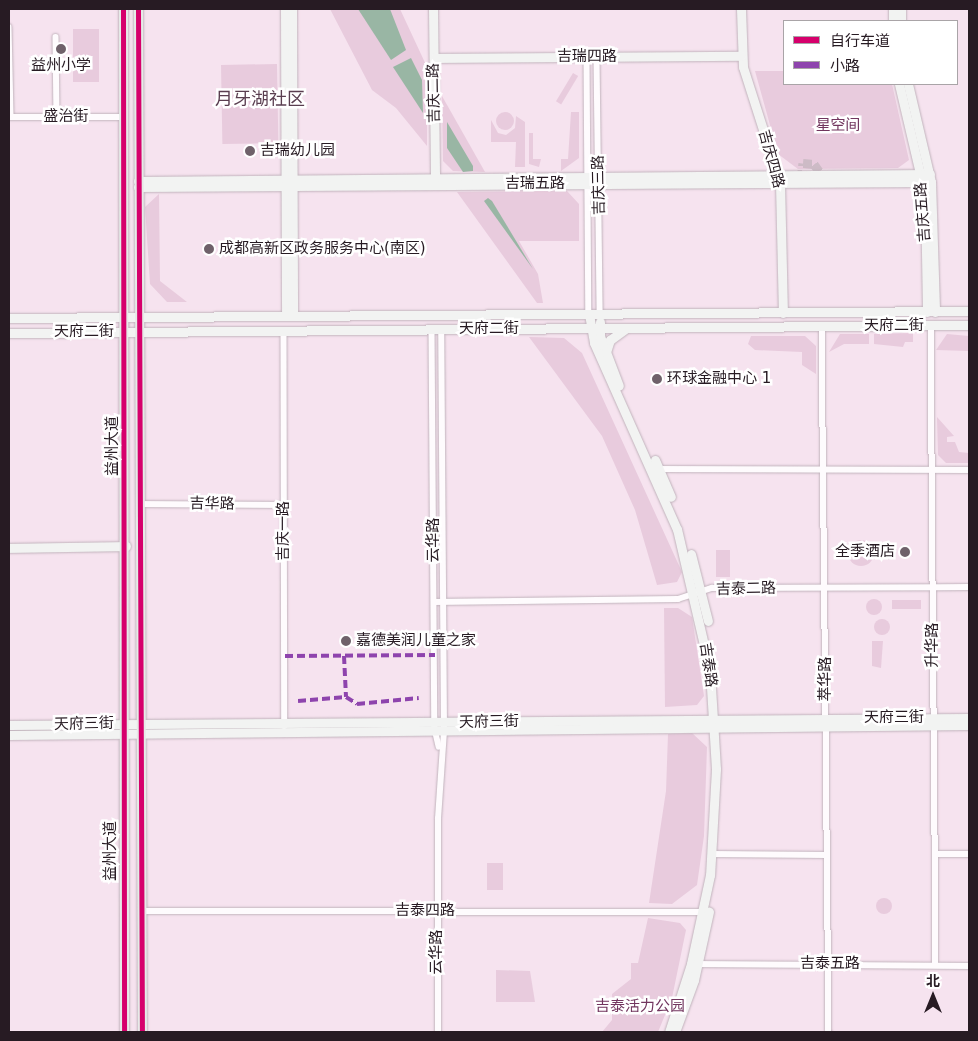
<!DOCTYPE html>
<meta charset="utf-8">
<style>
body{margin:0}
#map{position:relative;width:978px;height:1041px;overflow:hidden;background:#f6e3ef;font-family:"DejaVu Sans","Noto Sans SC",sans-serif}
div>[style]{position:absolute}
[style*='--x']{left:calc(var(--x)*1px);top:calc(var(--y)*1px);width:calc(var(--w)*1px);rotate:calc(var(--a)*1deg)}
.green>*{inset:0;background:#e8cbdd;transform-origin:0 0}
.round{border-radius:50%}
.water>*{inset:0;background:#99b6a4}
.secondary-tunnel>*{height:9px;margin-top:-4.5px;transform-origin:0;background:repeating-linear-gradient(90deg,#cdbbc6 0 9px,transparent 0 13.5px)}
.roads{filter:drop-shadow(0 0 1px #c1b3bc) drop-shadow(0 0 1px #c1b3bc)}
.street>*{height:5.5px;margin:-2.75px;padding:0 2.75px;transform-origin:2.75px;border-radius:2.75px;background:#fefbfd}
.secondary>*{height:9px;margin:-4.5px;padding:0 4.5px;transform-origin:4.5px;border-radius:4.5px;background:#f2f3f2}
.primary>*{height:9px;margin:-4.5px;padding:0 4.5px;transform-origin:4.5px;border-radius:4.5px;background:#e6ebe8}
.quiet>*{height:4px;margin-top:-2px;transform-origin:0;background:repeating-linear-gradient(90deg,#8e44ad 0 8px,transparent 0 12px)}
.cycleway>*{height:5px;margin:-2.5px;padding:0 2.5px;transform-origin:2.5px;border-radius:2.5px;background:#d6006c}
.dots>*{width:14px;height:14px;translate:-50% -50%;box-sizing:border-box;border:2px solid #fff;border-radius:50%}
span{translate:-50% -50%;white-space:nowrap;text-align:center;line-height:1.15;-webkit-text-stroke:5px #fff;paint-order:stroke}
.street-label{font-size:15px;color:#271b23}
.poi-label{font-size:15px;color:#271b23}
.left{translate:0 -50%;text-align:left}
.right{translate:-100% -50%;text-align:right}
.park-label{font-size:15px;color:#71355e}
.quarter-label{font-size:18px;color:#5a3e50}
.frame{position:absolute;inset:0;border:10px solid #271b23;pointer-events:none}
.legend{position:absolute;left:783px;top:20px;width:175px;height:65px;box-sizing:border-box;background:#fff;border:1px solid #a9a4a7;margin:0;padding:6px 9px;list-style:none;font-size:15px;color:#271b23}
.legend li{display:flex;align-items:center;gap:10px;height:25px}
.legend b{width:25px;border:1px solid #a9a4a7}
.north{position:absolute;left:908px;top:971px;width:50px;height:50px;-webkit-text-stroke:4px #fff;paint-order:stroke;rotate:0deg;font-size:14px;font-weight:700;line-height:20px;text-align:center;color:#271b23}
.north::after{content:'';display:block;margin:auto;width:18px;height:22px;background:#271b23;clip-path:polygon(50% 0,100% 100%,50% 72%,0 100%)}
</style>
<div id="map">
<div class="green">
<div style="clip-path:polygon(330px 9px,400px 9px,427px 67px,427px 146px,396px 108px,372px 90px)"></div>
<div style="left:73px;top:29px;width:26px;height:53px"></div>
<div style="left:277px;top:64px;width:79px;height:56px;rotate:89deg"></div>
<div style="clip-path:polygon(755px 71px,784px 71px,784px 84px,892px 84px,909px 160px,898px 168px,798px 169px,778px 154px)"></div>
<div style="left:573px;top:73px;width:6px;height:33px;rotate:31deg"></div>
<div style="clip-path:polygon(442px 96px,485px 172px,453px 171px,443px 161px)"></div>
<div class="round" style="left:496px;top:112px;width:18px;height:18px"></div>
<div style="clip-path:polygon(571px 112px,579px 112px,579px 158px,561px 171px,561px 159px,568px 159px)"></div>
<div style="clip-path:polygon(516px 116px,525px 122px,525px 167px,515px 167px,516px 142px,491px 142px,491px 120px,498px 133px,506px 135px,515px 128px)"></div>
<div style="clip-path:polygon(529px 133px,533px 133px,533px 159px,541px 159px,539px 167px,529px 164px)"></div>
<div style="clip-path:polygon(567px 191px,579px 204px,579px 241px,519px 241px,538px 274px,543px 303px,537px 303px,457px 192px)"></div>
<div style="clip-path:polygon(159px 194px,160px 281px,187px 302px,167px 302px,150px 284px,145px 207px)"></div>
<div style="clip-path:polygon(913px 333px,913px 342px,905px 342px,903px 347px,874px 344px,874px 334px)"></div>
<div style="clip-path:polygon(840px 334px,869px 334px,869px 344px,844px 344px,829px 352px)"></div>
<div style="clip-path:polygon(947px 334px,969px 336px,969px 351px,936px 350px)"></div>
<div style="clip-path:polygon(751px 336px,805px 336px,816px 346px,816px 374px,802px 365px,802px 352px,755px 350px,748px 344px)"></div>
<div style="clip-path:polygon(529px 337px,564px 338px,582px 353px,682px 572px,677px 582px,657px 585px,635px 510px,602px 436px)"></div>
<div style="clip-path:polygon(937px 417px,954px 436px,947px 437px,947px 442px,955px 442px,959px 452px,969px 453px,969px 463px,946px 463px,938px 455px)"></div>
<div class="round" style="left:848px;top:540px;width:26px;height:26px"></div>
<div style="left:716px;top:550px;width:14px;height:27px"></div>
<div class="round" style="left:866px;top:599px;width:16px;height:16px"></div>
<div style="left:892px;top:600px;width:29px;height:9px"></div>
<div style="clip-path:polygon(664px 608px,678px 608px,692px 617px,704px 696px,697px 705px,665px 707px)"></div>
<div class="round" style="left:874px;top:619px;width:16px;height:16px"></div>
<div style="clip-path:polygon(872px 641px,883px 641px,881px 668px,872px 666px)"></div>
<div style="clip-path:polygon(692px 733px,707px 747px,704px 836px,697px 885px,672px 904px,649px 903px,666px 791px,668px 734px)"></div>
<div style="left:487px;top:863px;width:16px;height:27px"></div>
<div class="round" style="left:876px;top:898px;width:16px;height:16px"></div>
<div style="clip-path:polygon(648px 918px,680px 923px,686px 930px,672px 998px,658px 1032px,602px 1032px,612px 1020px,612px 994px,631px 979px,631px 963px,638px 963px)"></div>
<div style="clip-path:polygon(496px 970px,530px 971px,535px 1002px,496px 1002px)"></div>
</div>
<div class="water">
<div style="clip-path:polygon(358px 9px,390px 9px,406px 50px,391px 60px)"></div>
<div style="clip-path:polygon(411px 58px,422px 80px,423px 113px,393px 67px)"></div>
<div style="clip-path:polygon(447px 122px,473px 166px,473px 171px,463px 172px,447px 148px)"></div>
<div style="clip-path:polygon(488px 198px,492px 201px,533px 269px,484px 201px)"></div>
</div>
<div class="secondary-tunnel">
<div style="--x:919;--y:151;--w:27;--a:80"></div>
<div style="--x:801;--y:179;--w:16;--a:-83"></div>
<div style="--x:803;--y:163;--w:11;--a:5"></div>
<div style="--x:814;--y:164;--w:9;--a:54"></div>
</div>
<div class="roads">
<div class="street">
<div style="--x:9;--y:27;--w:90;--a:88.7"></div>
<div style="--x:56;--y:37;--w:80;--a:89.3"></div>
<div style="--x:587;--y:57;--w:257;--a:89.6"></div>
<div style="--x:597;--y:57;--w:257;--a:89.3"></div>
<div style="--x:9;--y:117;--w:115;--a:0"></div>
<div style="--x:931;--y:325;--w:640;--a:89.55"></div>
<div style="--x:822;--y:326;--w:706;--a:89.43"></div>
<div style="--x:432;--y:329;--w:400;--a:89.6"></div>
<div style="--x:435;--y:729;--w:18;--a:77"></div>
<div style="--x:284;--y:331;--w:395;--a:89.9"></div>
<div style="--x:658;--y:469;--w:311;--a:0.2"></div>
<div style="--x:139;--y:504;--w:145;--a:0.4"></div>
<div style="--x:434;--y:602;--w:244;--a:-0.7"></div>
<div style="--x:678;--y:599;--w:36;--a:-18"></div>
<div style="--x:712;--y:588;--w:257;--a:-0.2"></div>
<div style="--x:712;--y:854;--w:115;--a:0.5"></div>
<div style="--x:935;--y:854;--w:34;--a:0"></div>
<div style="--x:141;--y:911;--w:563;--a:0.1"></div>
<div style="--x:696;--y:964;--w:273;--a:0.4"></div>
<div style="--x:438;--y:1032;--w:213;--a:-90"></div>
<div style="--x:438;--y:819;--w:89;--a:-86.1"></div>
<div style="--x:444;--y:730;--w:401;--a:-90.4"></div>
</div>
<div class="secondary">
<div style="--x:285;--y:9;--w:307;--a:89.8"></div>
<div style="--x:292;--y:9;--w:307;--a:89.8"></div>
<div style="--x:433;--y:9;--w:169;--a:89.3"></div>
<div style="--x:741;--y:9;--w:58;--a:88"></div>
<div style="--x:743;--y:67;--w:122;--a:72.3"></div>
<div style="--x:780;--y:183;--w:130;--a:88.7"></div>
<div style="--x:893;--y:9;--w:12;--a:90"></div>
<div style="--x:901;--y:9;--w:12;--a:90"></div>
<div style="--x:434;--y:58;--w:307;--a:-0.4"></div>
<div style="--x:899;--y:84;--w:114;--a:76.8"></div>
<div style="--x:925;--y:195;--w:117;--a:89"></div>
<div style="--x:908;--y:84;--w:101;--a:76.8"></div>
<div style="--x:931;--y:182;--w:130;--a:88.2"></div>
<div style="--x:138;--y:181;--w:792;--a:-0.51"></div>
<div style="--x:138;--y:187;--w:793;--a:-0.36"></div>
<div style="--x:589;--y:314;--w:29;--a:80"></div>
<div style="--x:594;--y:343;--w:204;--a:66"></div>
<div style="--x:677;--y:529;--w:146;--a:76.9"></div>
<div style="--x:710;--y:671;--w:98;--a:86.5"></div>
<div style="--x:716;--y:769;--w:106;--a:93.2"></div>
<div style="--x:710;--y:875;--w:91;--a:102.1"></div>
<div style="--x:691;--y:964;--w:71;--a:107.9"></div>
<div style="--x:9;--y:318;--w:960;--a:-0.42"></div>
<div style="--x:600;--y:322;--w:14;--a:90"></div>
<div style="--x:600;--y:336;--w:53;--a:69.2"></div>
<div style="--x:9;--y:333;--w:960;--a:-0.48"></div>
<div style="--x:606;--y:352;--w:13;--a:-72"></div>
<div style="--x:610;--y:340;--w:19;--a:-36"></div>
<div style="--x:655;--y:460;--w:40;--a:66.6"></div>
<div style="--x:9;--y:548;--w:117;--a:-1"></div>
<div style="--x:691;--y:554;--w:69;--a:75.8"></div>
<div style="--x:9;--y:725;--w:960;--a:-0.42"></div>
<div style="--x:9;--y:735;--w:960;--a:-0.6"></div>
<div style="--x:675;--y:1032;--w:55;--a:-69.9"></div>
<div style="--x:694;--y:980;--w:70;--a:-77.6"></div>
</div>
<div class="primary">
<div style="--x:123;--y:9;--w:1023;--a:89.94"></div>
<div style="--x:138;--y:9;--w:1023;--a:89.78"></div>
</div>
</div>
<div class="quiet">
<div style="--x:285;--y:656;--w:150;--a:-0.4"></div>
<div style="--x:344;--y:656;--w:41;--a:87.2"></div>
<div style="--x:346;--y:697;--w:13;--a:32"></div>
<div style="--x:357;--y:704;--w:62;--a:-5.5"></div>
<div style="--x:298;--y:701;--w:48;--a:-4.8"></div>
</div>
<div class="cycleway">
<div style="--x:123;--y:9;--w:1023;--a:89.94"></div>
<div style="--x:138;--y:9;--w:1023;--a:89.78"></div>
</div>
<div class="dots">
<div style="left:61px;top:49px;background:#6f616a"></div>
<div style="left:250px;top:151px;background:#6f616a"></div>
<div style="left:209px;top:249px;background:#6f616a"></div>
<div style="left:657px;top:379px;background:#6f616a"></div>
<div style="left:905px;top:552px;background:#6f616a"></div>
<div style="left:346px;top:641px;background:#6f616a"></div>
</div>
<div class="street-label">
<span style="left:587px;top:57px">吉瑞四路</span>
<span style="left:434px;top:93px;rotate:-91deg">吉庆二路</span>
<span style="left:66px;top:117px">盛治街</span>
<span style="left:771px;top:159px;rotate:75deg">吉庆四路</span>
<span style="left:535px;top:184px">吉瑞五路</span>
<span style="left:599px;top:185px;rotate:-91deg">吉庆三路</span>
<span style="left:923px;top:212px;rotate:-94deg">吉庆五路</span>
<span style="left:894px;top:326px">天府二街</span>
<span style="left:489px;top:329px">天府二街</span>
<span style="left:84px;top:332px">天府二街</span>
<span style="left:113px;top:446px;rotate:-90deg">益州大道</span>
<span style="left:212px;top:504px;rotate:1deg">吉华路</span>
<span style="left:284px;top:531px;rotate:-90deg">吉庆一路</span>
<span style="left:434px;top:540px;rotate:-90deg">云华路</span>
<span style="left:746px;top:589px;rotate:-1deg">吉泰二路</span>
<span style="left:933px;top:645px;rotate:-90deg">升华路</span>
<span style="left:708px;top:665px;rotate:82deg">吉泰路</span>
<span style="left:826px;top:679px;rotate:-90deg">萃华路</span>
<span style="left:894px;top:718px">天府三街</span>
<span style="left:489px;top:722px;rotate:-1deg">天府三街</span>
<span style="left:84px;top:724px;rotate:-1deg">天府三街</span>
<span style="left:111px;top:851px;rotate:-90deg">益州大道</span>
<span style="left:425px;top:911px">吉泰四路</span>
<span style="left:437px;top:952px;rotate:-90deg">云华路</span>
<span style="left:830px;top:964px">吉泰五路</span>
</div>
<div class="poi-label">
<span style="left:61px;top:66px">益州小学</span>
<span class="left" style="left:260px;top:151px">吉瑞幼儿园</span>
<span class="left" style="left:219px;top:249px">成都高新区政务服务中心(南区)</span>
<span class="left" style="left:667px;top:379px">环球金融中心 1</span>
<span class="right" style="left:895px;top:552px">全季酒店</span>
<span class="left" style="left:356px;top:641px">嘉德美润儿童之家</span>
</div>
<div class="park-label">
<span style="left:838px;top:126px">星空间</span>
<span style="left:640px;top:1007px">吉泰活力公园</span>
</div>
<div class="quarter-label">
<span style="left:260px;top:99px">月牙湖社区</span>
</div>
<div class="frame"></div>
<ul class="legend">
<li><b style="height:6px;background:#d6006c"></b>自行车道</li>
<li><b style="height:6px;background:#8e44ad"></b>小路</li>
</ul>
<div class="north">北</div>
</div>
